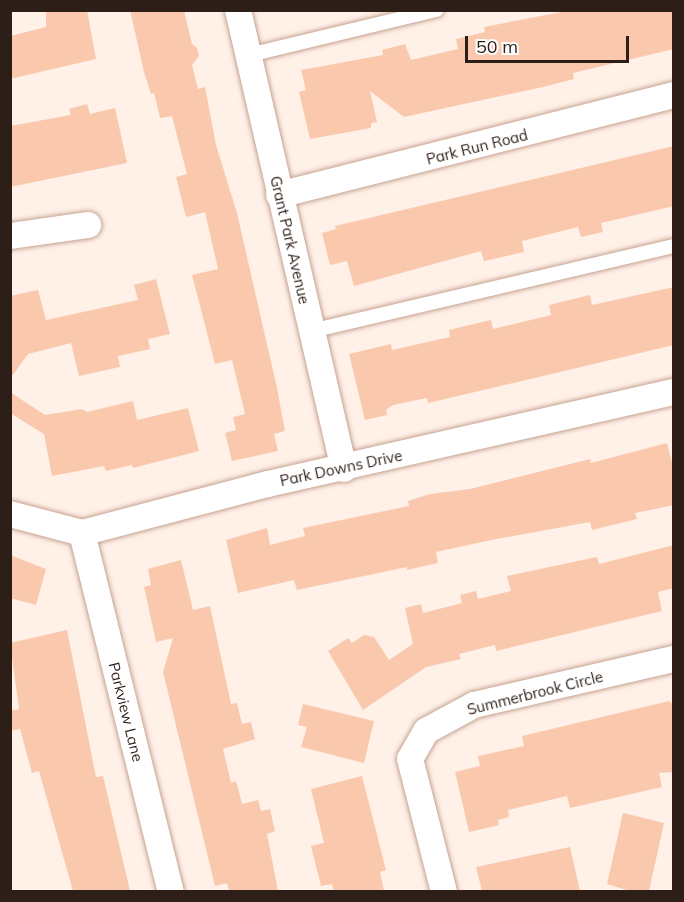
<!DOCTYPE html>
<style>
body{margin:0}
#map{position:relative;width:684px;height:902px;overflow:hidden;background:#fff0e8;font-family:Mulish,sans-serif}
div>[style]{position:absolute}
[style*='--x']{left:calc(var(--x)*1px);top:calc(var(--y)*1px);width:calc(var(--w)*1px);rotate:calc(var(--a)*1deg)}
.building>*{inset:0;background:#fac8ad}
.roads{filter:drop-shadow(0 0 2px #c5a391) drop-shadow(0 0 2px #c5a391)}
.service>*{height:14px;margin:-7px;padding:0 7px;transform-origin:7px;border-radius:7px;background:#fff}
.minor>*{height:26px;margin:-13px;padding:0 13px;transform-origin:13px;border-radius:13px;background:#fff}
span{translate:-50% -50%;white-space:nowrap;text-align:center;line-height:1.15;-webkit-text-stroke:4.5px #fff;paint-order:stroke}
.street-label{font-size:15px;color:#2d1f18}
.frame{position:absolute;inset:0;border:12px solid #2d1f18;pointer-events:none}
.scale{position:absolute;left:465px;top:36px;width:164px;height:27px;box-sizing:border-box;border:3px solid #2d1f18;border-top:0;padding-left:8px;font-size:18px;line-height:21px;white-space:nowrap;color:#2d1f18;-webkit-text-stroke:4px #fff;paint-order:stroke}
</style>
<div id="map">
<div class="building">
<div style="clip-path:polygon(46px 10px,87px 10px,96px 59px,10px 79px,10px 36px,46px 27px)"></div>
<div style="clip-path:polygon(130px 10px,184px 10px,192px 44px,197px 48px,199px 56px,192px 65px,198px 89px,205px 87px,216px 145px,237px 213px,277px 388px,285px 431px,274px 434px,278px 451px,232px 461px,225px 433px,236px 430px,233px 417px,245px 414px,232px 360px,215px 364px,192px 275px,218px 269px,205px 212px,186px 217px,176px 177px,187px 174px,172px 116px,160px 118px,154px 93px,151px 94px,144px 72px)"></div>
<div style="clip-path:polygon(572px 10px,674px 10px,674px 49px,573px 73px,574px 79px,543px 87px,404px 117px,370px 91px,377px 122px,371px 123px,371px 128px,310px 139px,299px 92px,306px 90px,301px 70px,383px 55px,382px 50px,405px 44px,411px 60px,458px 49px,456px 39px,485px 32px,484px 27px)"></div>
<div style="clip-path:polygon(87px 104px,90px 114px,115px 108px,127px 163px,10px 187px,10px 126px,71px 115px,69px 109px)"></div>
<div style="clip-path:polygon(674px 146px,674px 206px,601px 223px,603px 232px,581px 237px,578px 227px,522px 241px,524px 252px,484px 261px,481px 251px,354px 286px,347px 261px,330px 265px,322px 233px,336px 229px,335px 226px)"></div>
<div style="clip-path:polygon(156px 279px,170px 334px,148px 339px,150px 349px,118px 356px,120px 367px,79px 376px,71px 343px,28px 354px,10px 379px,10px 296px,38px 290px,46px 320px,138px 300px,134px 285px)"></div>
<div style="clip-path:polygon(674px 287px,674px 345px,428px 403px,427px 398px,393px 405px,386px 410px,387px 415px,365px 420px,349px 354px,391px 344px,392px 350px,450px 337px,449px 330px,491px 320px,493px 329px,551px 315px,549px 305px,590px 295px,592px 305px)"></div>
<div style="clip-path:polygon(10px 392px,45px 415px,82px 409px,87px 412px,133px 401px,137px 420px,188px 408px,199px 451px,133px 468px,132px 465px,106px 471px,104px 466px,52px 476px,44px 434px,10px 413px)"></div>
<div style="clip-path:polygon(667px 443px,674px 471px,674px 505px,635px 513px,637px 519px,592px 530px,590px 522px,491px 540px,436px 552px,438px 563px,407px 570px,407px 567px,297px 590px,294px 580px,238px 593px,226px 540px,267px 528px,270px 545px,305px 536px,303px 528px,409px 506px,408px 501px,430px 494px,470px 489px,590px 459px,591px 463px)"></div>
<div style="clip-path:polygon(674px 545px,674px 588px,658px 592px,662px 611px,496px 651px,495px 645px,459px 654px,461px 659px,426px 667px,363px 710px,328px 651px,348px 638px,352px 643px,364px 635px,374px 637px,389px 660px,413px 644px,405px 608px,421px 604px,423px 613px,462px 603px,460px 595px,476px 591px,478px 599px,511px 591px,507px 576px,597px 557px,599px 564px)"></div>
<div style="clip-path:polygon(10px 555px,46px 569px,36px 605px,10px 598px)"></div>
<div style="clip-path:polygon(181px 560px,193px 610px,210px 606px,231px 704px,237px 703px,242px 724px,251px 722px,255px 739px,223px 749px,231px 783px,236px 781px,242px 804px,258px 800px,261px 811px,270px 809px,275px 831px,267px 834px,278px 891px,229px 891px,227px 883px,215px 886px,163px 672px,173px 638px,156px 642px,144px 587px,151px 585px,148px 569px)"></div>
<div style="clip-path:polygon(67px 630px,96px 777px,103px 776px,130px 891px,73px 891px,39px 771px,32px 773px,20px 729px,10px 731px,10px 711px,19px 709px,10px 643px)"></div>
<div style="clip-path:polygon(669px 701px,674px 706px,674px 772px,659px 773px,662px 787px,570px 808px,567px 796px,508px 810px,509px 817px,498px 820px,499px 825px,469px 832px,455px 772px,480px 766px,478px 756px,524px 746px,522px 736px)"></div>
<div style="clip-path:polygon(303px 704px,374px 721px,364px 763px,301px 747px,307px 727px,298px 725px)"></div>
<div style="clip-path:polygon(362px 776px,386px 870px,380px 872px,384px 891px,334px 891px,332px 884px,321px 886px,311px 846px,324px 843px,311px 789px)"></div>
<div style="clip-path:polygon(623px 813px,664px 823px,649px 891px,630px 891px,607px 884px)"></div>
<div style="clip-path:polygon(570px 847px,580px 891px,482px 891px,476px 867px)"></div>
</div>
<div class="roads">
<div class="service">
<div style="--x:249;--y:55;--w:193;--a:-13.5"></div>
<div style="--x:311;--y:331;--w:373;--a:-13.2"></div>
</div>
<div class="minor">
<div style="--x:238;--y:10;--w:471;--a:77"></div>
<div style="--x:279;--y:195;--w:407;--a:-14.2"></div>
<div style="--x:10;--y:236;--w:79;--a:-8"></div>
<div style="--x:10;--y:514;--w:74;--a:14.8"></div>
<div style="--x:82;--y:533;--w:192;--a:-14.8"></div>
<div style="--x:268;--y:484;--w:416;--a:-12.8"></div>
<div style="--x:82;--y:533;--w:370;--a:76.1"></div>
<div style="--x:444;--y:892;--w:137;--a:-104.3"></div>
<div style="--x:410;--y:759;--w:32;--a:-60"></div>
<div style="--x:426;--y:731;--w:55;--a:-28.4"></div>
<div style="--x:474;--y:705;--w:205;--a:-13"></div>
</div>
</div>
<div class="street-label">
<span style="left:477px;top:147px;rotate:-14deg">Park Run Road</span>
<span style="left:290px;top:240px;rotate:77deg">Grant Park Avenue</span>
<span style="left:341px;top:468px;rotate:-12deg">Park Downs Drive</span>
<span style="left:535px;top:693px;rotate:-14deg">Summerbrook Circle</span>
<span style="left:126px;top:712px;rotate:76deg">Parkview Lane</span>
</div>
<div class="frame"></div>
<div class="scale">50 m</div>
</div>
